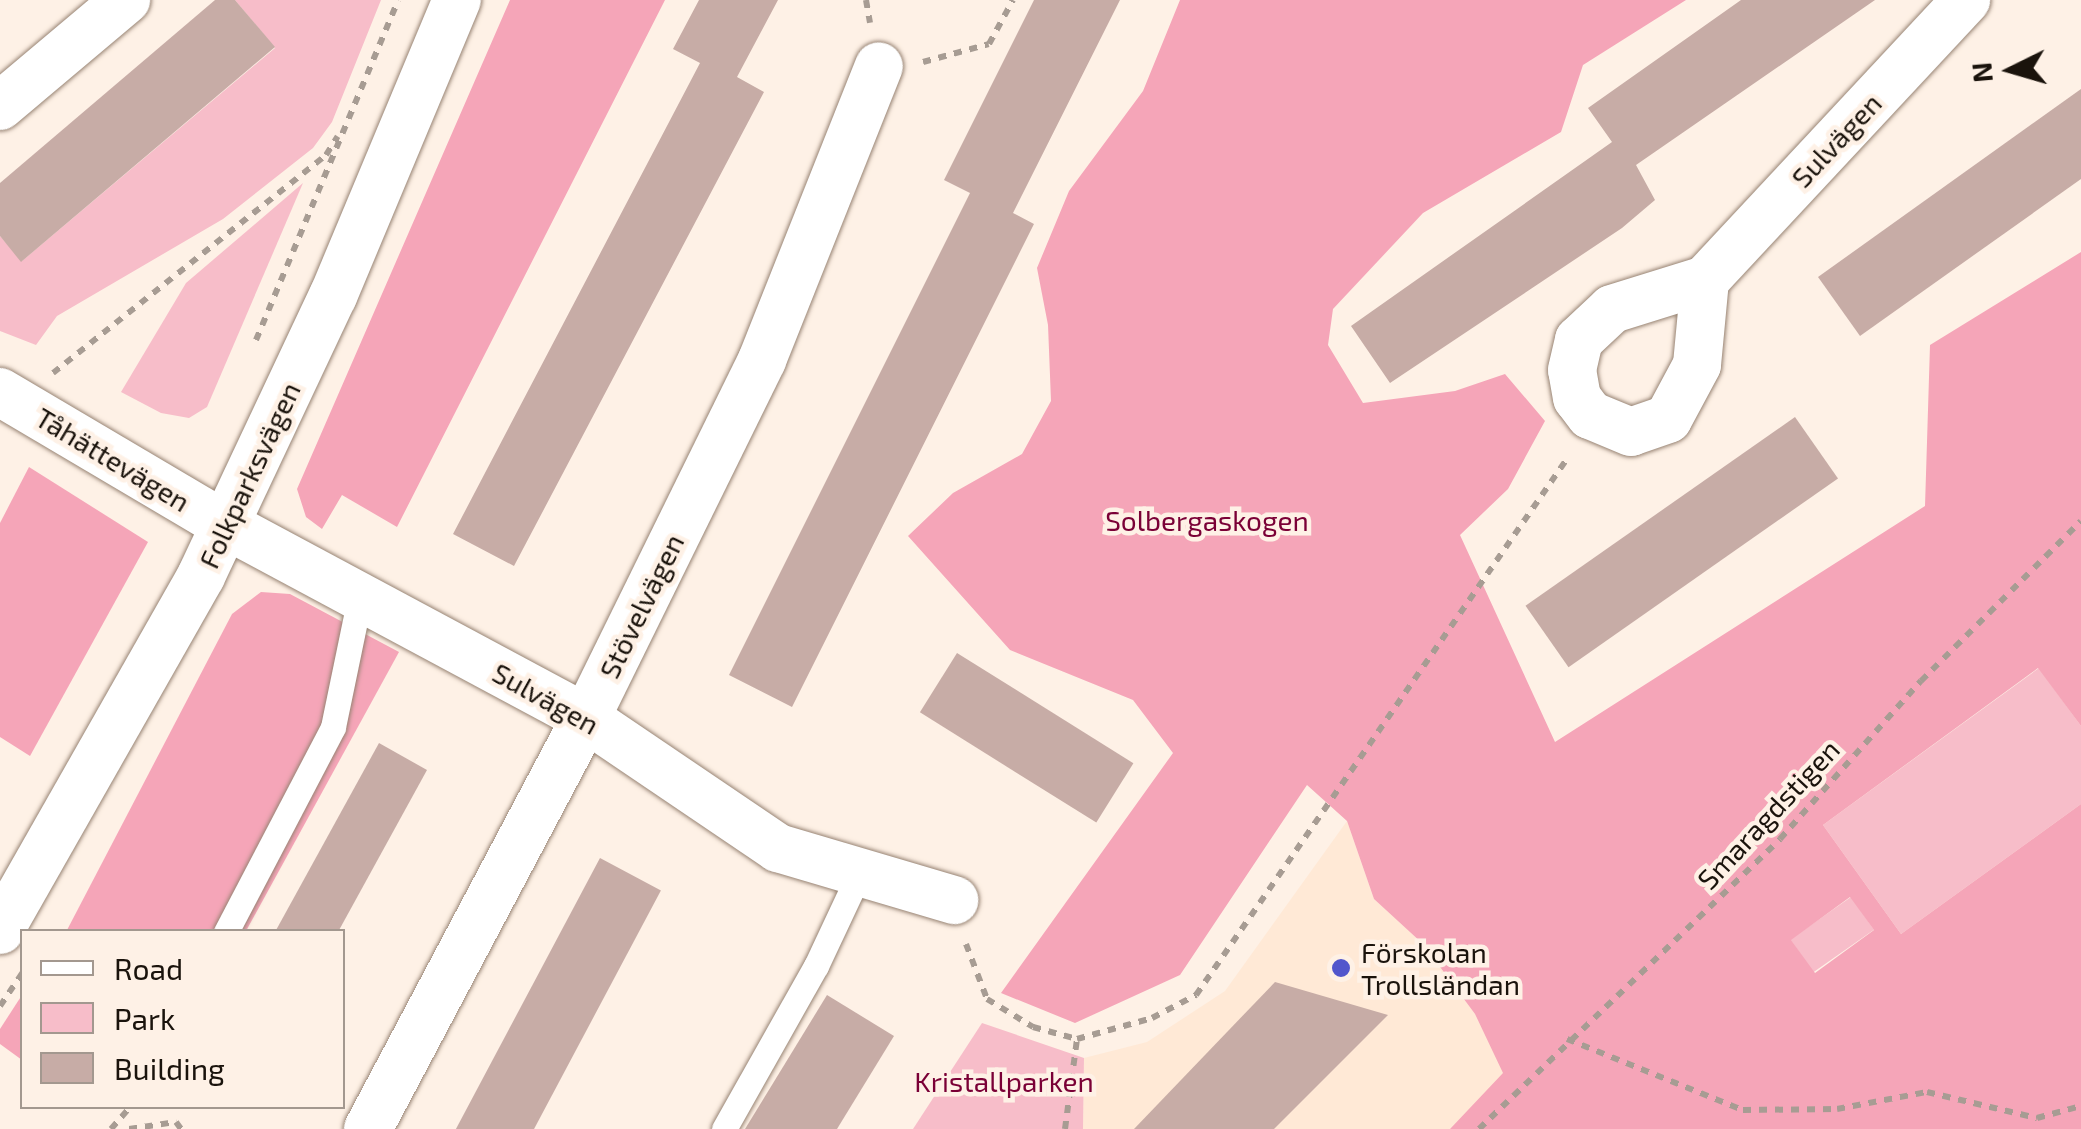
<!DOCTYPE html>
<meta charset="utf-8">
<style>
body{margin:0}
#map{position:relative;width:2081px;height:1129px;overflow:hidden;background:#fef1e6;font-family:"Exo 2",sans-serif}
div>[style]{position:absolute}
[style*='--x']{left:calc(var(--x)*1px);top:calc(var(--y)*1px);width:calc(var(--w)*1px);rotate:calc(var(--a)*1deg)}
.built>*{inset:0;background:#ffe9d6}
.green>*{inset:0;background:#f7bdc9;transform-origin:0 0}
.forest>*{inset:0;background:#f5a5b8}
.building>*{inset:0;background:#c7aca6;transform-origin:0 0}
.path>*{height:6px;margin-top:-3px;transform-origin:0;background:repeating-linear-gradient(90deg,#a79c93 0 8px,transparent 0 16px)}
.roads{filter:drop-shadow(0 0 2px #978373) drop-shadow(0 0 2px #978373)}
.service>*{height:25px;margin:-12.5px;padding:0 12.5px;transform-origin:12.5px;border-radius:12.5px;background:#fff}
.minor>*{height:48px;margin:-24px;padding:0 24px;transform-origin:24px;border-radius:24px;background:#fff}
.dots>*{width:28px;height:28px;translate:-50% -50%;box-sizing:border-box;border:5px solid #fef1e6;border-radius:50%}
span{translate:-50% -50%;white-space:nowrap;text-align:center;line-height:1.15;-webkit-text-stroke:9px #fef1e6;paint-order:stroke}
.street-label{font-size:28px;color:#1a130c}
.park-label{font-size:28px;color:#7a0036}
.poi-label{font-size:28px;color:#1a130c}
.left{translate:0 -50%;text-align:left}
.legend{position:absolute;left:20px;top:929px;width:325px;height:180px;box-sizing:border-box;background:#fef1e6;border:2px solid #a3988f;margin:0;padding:12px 18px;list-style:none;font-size:30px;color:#1a130c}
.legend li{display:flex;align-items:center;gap:20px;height:50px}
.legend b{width:50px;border:2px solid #a3988f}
.north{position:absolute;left:1961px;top:20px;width:100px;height:100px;-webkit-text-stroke:8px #fef1e6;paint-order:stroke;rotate:265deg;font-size:28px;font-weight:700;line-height:40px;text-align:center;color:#1a130c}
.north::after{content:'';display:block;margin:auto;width:35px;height:45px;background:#1a130c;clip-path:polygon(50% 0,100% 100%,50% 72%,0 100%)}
</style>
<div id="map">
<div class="built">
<div style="clip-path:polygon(1347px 821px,1374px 899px,1423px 944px,1475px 1014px,1504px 1073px,1450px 1129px,1083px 1129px,1084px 1058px,1147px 1042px,1225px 991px)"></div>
</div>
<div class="green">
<div style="clip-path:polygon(235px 0,381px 0,332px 122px,313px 148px,223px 219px,57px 316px,36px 345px,0 331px,0 236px,22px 261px,275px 48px)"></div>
<div style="clip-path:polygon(303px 183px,207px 407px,189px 418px,161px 413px,121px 392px,186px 283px)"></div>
<div style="clip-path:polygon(2039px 668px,2081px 726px,2081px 804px,1901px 934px,1823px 825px)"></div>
<div style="left:1851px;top:897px;width:40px;height:74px;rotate:55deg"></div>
<div style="clip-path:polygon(982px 1023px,1084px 1058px,1083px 1129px,913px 1129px)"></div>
</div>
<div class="forest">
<div style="clip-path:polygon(510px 0,665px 0,397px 527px,342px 495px,322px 529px,306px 517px,297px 489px)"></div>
<div style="clip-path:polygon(evenodd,1180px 0,1686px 0,1583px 65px,1561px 132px,1423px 213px,1333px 309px,1328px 345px,1363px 403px,1455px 391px,1505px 374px,1545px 421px,1508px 489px,1460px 535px,1555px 742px,1925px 506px,1930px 345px,2081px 252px,2081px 726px,2038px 668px,1823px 825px,1901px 934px,2081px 804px,2081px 1129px,1450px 1129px,1503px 1073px,1475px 1014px,1423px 944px,1374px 899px,1347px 821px,1307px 785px,1180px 975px,1075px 1023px,1001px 993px,1173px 753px,1133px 700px,1010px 650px,908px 536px,953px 493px,1022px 454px,1051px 401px,1048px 325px,1037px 268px,1069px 191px,1143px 91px,1180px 0,1850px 897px,1874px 930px,1815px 973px,1791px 940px,1850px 897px)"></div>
<div style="clip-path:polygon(29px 467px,148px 542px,30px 756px,0 737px,0 523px)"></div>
<div style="clip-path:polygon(261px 592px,290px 594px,399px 652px,246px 931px,66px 932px,232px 614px)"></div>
<div style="clip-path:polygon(22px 995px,22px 1060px,0 1044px,0 1029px)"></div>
</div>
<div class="building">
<div style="clip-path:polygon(215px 0,235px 0,275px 47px,21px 262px,0 236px,0 183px)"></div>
<div style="clip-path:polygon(699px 0,778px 0,737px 77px,764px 92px,514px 566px,453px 534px,700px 63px,673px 49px)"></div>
<div style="clip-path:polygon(1034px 0,1120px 0,1013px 213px,1034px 224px,792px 707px,729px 675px,970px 193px,944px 180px)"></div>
<div style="clip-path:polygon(1741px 0,1875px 0,1636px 165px,1655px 200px,1622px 228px,1390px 383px,1351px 326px,1612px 142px,1588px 108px)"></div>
<div style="clip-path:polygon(2081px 89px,2081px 179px,1860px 336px,1818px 277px)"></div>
<div style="left:1795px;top:417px;width:75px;height:329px;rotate:55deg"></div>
<div style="left:957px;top:653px;width:208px;height:70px;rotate:32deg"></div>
<div style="clip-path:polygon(379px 743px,427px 770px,338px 932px,275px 932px)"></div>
<div style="left:600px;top:858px;width:69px;height:308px;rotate:28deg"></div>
<div style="clip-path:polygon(1275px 982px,1388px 1015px,1274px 1129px,1134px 1129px)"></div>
<div style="clip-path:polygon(827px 995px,894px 1036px,837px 1129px,745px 1129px)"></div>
</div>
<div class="path">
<div style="--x:866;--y:0;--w:23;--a:80"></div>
<div style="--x:923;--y:62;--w:68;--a:-15.3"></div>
<div style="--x:989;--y:44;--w:50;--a:-61.4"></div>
<div style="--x:256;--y:340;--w:368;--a:-67.3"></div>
<div style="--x:53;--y:373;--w:349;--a:-38.6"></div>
<div style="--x:326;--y:155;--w:22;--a:-58"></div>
<div style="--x:966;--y:944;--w:59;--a:69.1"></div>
<div style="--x:987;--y:999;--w:54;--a:31.3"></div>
<div style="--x:1033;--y:1027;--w:46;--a:15.3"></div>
<div style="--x:1077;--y:1039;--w:78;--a:-15.6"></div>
<div style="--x:1152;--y:1018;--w:50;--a:-27.6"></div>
<div style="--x:1196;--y:995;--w:655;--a:-55.32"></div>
<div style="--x:0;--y:1006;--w:40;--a:-56"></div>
<div style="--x:1567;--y:1039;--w:190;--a:22"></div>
<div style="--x:1743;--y:1110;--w:94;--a:-0.6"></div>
<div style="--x:1837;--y:1109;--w:92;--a:-10.7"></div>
<div style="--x:1927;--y:1092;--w:113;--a:13.3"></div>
<div style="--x:2037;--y:1118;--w:46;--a:-15.3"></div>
<div style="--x:111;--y:1129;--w:30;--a:-49"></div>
<div style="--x:129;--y:1129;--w:48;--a:-8.5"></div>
<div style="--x:176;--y:1122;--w:9;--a:54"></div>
<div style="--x:1065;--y:1129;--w:91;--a:-82.4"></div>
<div style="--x:1479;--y:1129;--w:418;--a:-43.9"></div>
<div style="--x:1780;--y:839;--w:212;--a:-48.3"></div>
<div style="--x:1921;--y:681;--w:226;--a:-45"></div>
</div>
<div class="roads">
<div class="service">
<div style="--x:226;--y:932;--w:231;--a:-62.4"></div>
<div style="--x:333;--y:727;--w:133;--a:-78.3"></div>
<div style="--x:724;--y:1129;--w:187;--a:-60.6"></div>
<div style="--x:816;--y:966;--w:108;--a:-64.9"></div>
</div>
<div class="minor">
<div style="--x:0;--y:106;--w:165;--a:-40.1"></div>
<div style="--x:1705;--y:280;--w:85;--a:95.4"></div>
<div style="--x:1697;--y:365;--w:61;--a:118.2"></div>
<div style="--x:1668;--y:419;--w:39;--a:161"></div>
<div style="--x:1631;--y:432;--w:44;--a:-157.5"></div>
<div style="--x:1590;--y:415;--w:21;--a:-127"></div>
<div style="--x:1577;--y:398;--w:28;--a:-100"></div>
<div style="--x:1572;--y:370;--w:31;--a:-77"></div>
<div style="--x:1579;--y:340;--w:45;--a:-43.2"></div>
<div style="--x:1612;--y:309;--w:97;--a:-17.3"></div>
<div style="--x:1705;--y:280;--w:383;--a:-47"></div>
<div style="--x:0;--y:392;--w:245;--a:30.6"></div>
<div style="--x:211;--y:517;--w:425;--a:28.2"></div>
<div style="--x:586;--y:718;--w:232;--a:34.1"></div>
<div style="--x:778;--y:848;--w:184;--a:16.5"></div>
<div style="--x:0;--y:930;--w:407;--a:-60.4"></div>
<div style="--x:201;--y:576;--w:310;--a:-64.8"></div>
<div style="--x:333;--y:296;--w:321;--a:-67.3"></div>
<div style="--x:368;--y:1129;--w:465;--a:-62.1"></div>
<div style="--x:586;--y:718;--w:399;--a:-63.8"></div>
<div style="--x:762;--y:360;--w:316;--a:-68.3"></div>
</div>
</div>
<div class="dots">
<div style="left:1341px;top:968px;background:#5156cc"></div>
</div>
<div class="street-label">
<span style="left:1836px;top:140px;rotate:-47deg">Sulvägen</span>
<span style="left:113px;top:459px;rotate:31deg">Tåhättevägen</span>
<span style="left:249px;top:475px;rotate:-65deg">Folkparksvägen</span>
<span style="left:641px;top:606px;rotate:-64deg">Stövelvägen</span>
<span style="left:546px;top:698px;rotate:29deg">Sulvägen</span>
<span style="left:1768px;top:814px;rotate:-47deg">Smaragdstigen</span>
</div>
<div class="park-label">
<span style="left:1207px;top:520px">Solbergaskogen</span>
<span style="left:1004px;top:1081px">Kristallparken</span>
</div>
<div class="poi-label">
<span class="left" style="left:1361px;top:968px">Förskolan<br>Trollsländan</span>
</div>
<ul class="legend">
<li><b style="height:12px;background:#fff"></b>Road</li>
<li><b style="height:28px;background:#f7bdc9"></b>Park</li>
<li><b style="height:28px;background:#c7aca6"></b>Building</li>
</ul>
<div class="north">N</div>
</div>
